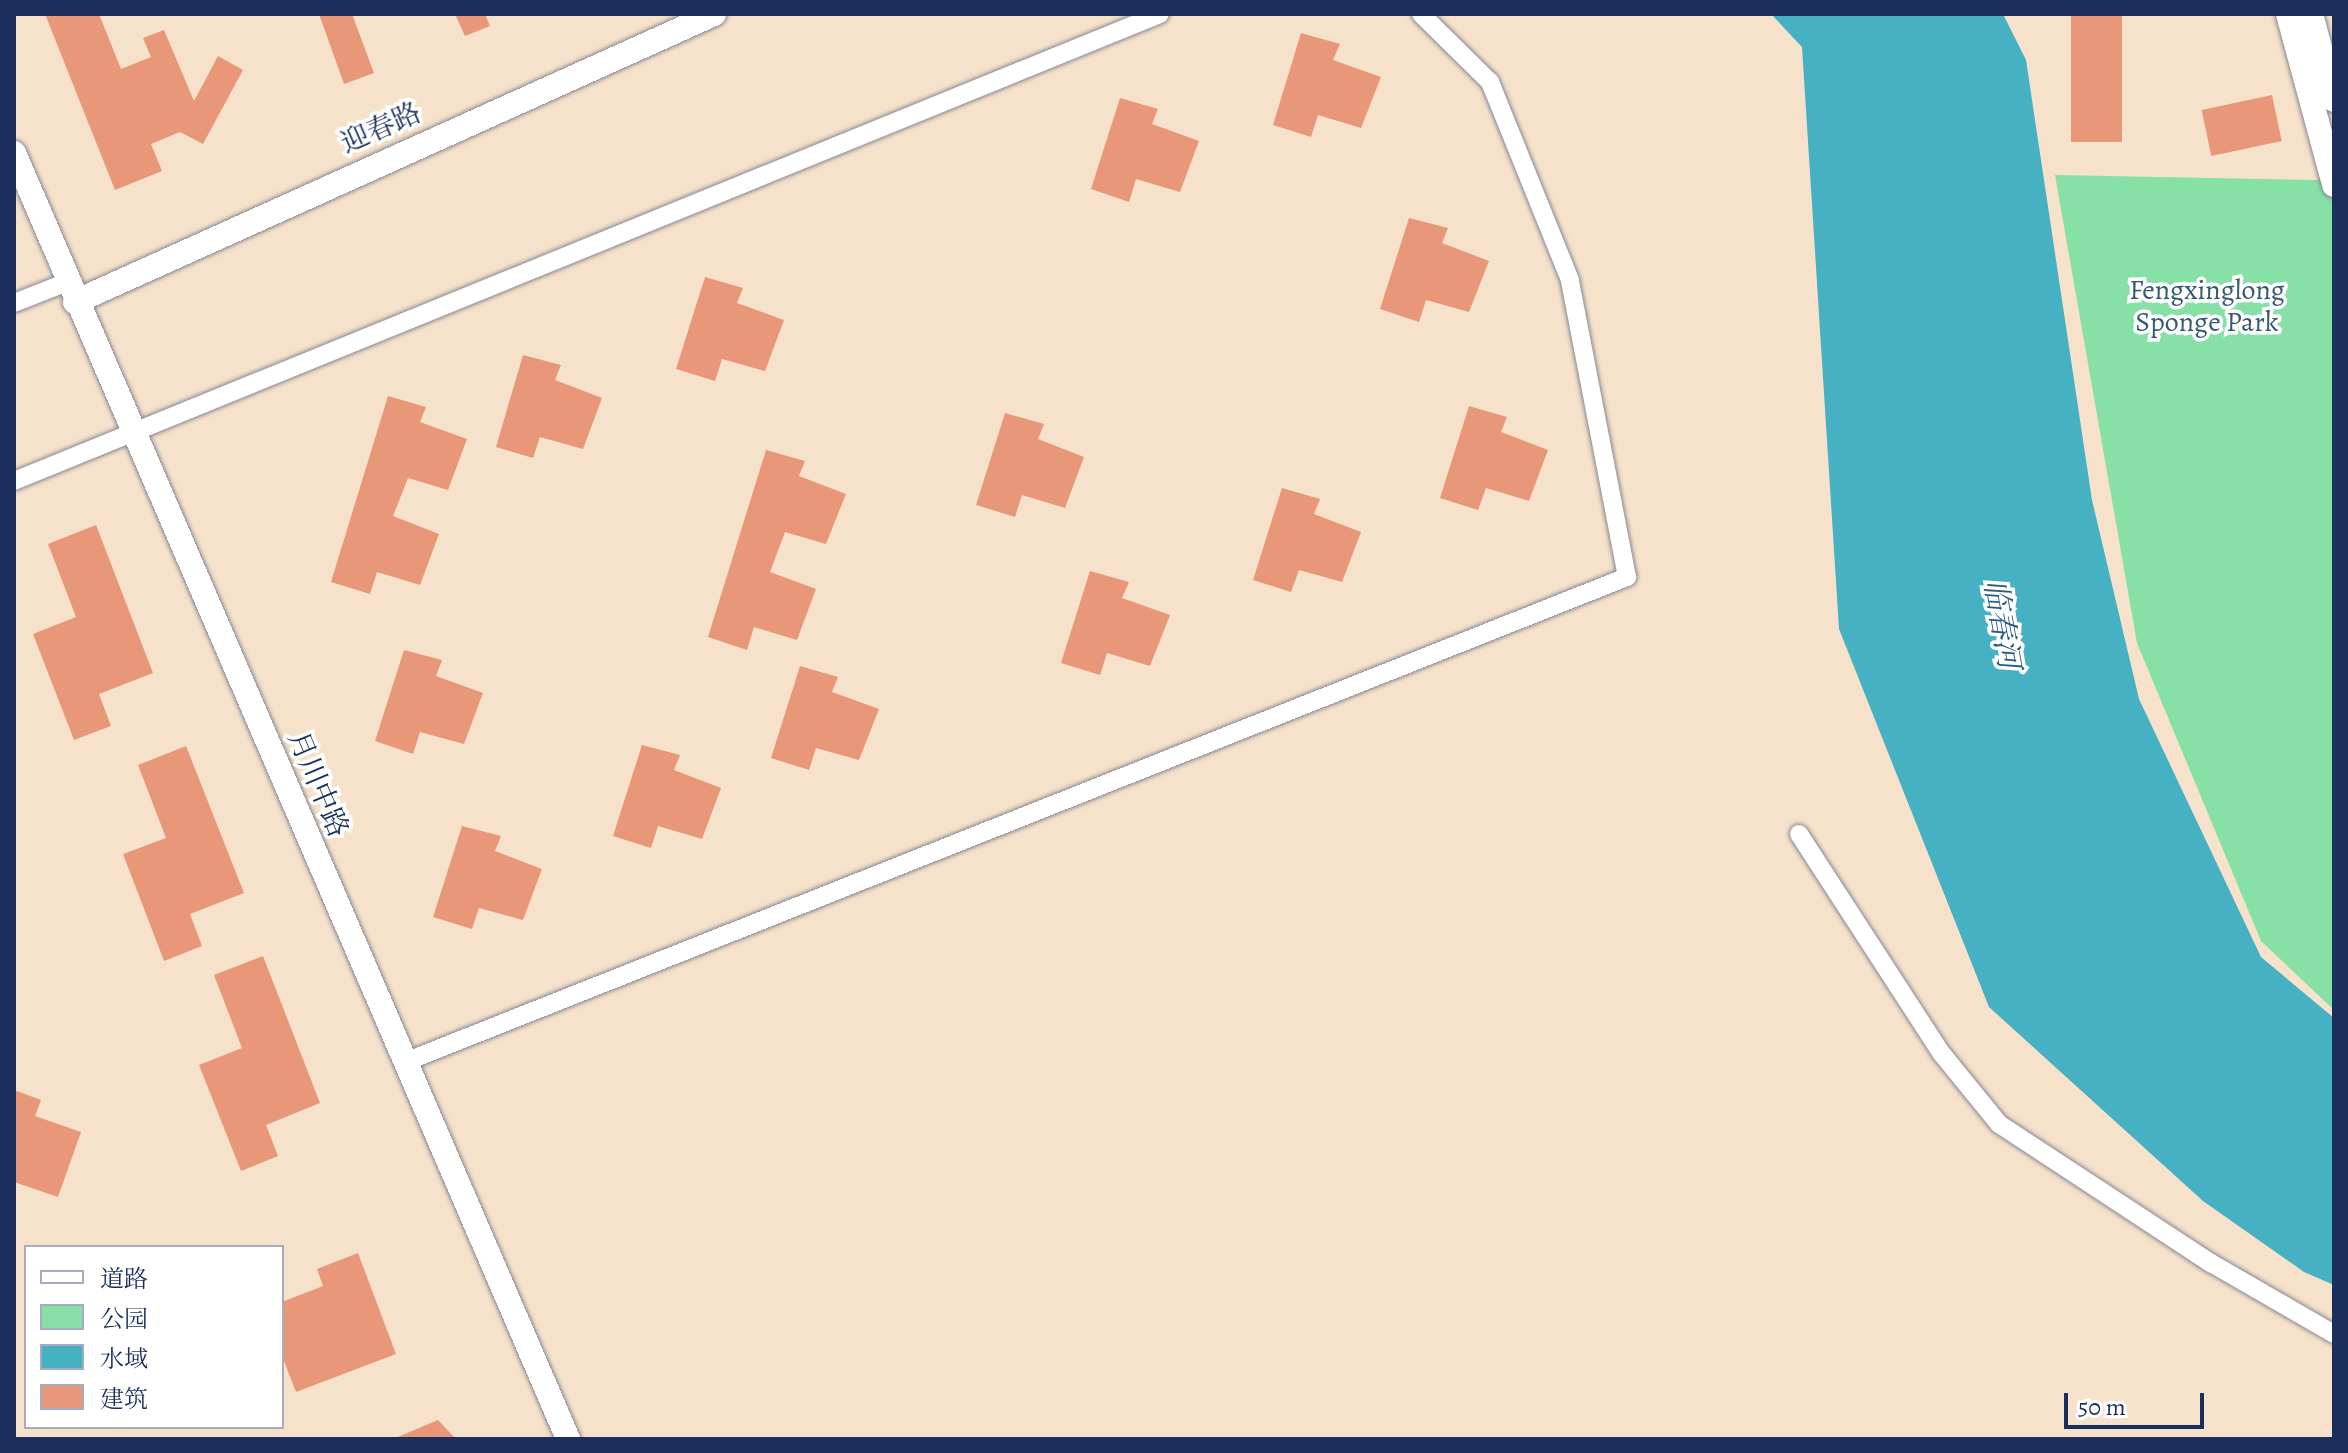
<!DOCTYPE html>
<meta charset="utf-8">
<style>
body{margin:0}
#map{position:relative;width:2348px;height:1453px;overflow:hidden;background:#f6e2ca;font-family:Alegreya,"Noto Serif SC",serif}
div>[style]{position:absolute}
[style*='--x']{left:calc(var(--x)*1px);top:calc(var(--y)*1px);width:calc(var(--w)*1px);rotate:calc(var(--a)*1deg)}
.green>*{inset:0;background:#87e0a6}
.water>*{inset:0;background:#46b1c3}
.building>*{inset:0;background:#e99779;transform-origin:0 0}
.roads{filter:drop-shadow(0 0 2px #888894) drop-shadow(0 0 2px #888894)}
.street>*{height:18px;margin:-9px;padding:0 9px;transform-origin:9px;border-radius:9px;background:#fff}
.secondary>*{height:24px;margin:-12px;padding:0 12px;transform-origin:12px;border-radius:12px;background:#fff}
span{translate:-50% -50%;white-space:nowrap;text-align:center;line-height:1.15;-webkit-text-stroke:7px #fff;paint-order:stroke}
.street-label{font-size:28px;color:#1b2f5e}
.park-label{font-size:28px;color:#365b70}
.water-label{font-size:30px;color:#2a5c81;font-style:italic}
.frame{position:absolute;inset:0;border:16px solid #1b2f5e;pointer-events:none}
.legend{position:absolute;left:24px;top:1245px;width:260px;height:184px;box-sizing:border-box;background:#fff;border:2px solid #a4acbf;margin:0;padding:10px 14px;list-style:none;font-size:24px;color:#1b2f5e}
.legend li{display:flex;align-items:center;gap:16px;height:40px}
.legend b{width:40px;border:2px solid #a4acbf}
.scale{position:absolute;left:2064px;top:1393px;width:140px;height:36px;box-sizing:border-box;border:4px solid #1b2f5e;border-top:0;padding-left:10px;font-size:24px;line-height:28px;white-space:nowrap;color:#1b2f5e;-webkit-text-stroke:6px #fff;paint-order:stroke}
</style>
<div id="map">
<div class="green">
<div style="clip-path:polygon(2334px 174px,2334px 1010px,2261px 941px,2137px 643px,2055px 175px,2316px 180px)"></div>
</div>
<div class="water">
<div style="clip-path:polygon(1771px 14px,2003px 14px,2026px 60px,2092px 500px,2139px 699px,2261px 957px,2334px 1018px,2334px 1285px,2304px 1272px,2203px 1201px,1989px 1007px,1839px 629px,1802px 47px)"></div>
</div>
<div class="building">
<div style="clip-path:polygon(45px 14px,99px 14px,121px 69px,151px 57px,143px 38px,164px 30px,194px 101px,218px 56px,243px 70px,203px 144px,180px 132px,151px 144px,162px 171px,115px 190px)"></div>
<div style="clip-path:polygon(319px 14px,352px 14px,374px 73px,344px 84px)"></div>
<div style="clip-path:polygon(455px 14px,485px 14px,490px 26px,465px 36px)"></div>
<div style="left:2071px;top:14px;width:51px;height:128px"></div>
<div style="clip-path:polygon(1301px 33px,1340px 44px,1333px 60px,1381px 77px,1361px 128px,1318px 115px,1311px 137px,1273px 125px)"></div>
<div style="left:2272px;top:95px;width:47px;height:72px;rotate:78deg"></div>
<div style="clip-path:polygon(1120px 98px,1158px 109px,1152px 124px,1199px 141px,1180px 192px,1136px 179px,1129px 202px,1091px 189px)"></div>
<div style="clip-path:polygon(1409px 218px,1448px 228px,1442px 243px,1489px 261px,1469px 312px,1426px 300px,1419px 322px,1380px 309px)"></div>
<div style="clip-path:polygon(705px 277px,743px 288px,737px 303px,784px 320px,765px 371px,722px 359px,715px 381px,676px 369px)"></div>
<div style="clip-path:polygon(523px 355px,561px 365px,555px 380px,602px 398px,583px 449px,540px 437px,533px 458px,496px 447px)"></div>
<div style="clip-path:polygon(388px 396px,426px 407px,420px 422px,467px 439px,448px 490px,408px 478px,393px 516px,439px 534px,420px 585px,377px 572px,370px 594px,331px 582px)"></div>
<div style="clip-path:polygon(1469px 406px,1507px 417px,1501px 432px,1548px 450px,1529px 501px,1486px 488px,1478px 510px,1440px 498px)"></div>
<div style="clip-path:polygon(1005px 413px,1044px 424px,1038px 439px,1084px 457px,1065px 508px,1022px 495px,1015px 517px,976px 505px)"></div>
<div style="clip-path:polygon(766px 450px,805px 461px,799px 476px,846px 494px,826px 544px,785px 532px,770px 572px,816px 589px,797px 640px,754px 627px,747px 650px,708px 637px)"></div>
<div style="clip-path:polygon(1282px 488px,1320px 499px,1314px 514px,1361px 532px,1342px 582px,1299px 570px,1291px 592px,1253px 580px)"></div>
<div style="clip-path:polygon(96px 525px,153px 673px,99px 694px,111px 726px,74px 740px,33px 634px,76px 617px,48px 544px)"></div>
<div style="clip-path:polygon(1090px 571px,1129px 582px,1122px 598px,1170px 615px,1150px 666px,1107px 653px,1100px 675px,1061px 663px)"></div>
<div style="clip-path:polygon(404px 650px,442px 660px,436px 676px,483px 693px,464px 744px,420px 732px,413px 754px,375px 741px)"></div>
<div style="clip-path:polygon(800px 666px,838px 677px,832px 692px,879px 709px,859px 760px,816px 748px,809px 770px,771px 758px)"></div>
<div style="clip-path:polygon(642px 745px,680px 755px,674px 770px,721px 788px,702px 839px,658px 826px,651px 848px,613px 836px)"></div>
<div style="clip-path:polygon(186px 746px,244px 893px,190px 914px,202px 946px,164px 961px,123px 854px,166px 838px,138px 765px)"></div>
<div style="clip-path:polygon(462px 826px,501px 836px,495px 851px,542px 869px,523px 920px,479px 908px,472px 929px,433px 917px)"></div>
<div style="clip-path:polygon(263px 956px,320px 1103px,266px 1125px,278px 1156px,241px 1171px,199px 1065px,242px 1048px,214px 975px)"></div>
<div style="clip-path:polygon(14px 1090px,41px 1100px,35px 1116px,81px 1132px,58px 1197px,14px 1182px)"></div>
<div style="clip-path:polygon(358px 1253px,396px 1354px,296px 1392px,282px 1356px,282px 1302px,323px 1286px,317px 1269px)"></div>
<div style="clip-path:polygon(438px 1420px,456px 1439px,393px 1439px)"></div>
</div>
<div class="roads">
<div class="street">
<div style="--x:14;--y:303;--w:57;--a:-21.6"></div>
<div style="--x:14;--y:481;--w:1237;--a:-22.17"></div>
<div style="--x:1799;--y:834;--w:262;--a:57"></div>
<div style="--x:1942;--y:1054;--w:90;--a:50.8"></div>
<div style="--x:1999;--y:1124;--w:254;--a:33.3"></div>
<div style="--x:2211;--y:1263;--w:142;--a:30"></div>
<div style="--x:405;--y:1062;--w:1315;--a:-21.65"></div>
<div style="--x:1627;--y:577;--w:302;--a:-100.9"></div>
<div style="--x:1570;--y:280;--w:214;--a:-112"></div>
<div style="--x:1490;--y:82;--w:97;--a:-135.4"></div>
</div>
<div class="secondary">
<div style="--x:2288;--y:14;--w:177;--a:74.9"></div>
<div style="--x:2311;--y:14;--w:89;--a:75"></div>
<div style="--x:14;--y:153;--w:1400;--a:66.69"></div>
<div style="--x:75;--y:302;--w:701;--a:-24.26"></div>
</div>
</div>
<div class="street-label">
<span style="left:381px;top:128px;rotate:-24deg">迎春路</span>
<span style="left:318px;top:784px;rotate:67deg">月川中路</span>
</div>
<div class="park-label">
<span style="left:2207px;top:306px">Fengxinglong<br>Sponge Park</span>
</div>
<div class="water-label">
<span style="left:2002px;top:624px;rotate:80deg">临春河</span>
</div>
<div class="frame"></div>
<ul class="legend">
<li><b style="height:10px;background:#fff"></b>道路</li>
<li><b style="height:22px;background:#87e0a6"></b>公园</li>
<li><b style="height:22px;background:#46b1c3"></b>水域</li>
<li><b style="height:22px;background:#e99779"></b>建筑</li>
</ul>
<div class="scale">50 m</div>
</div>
